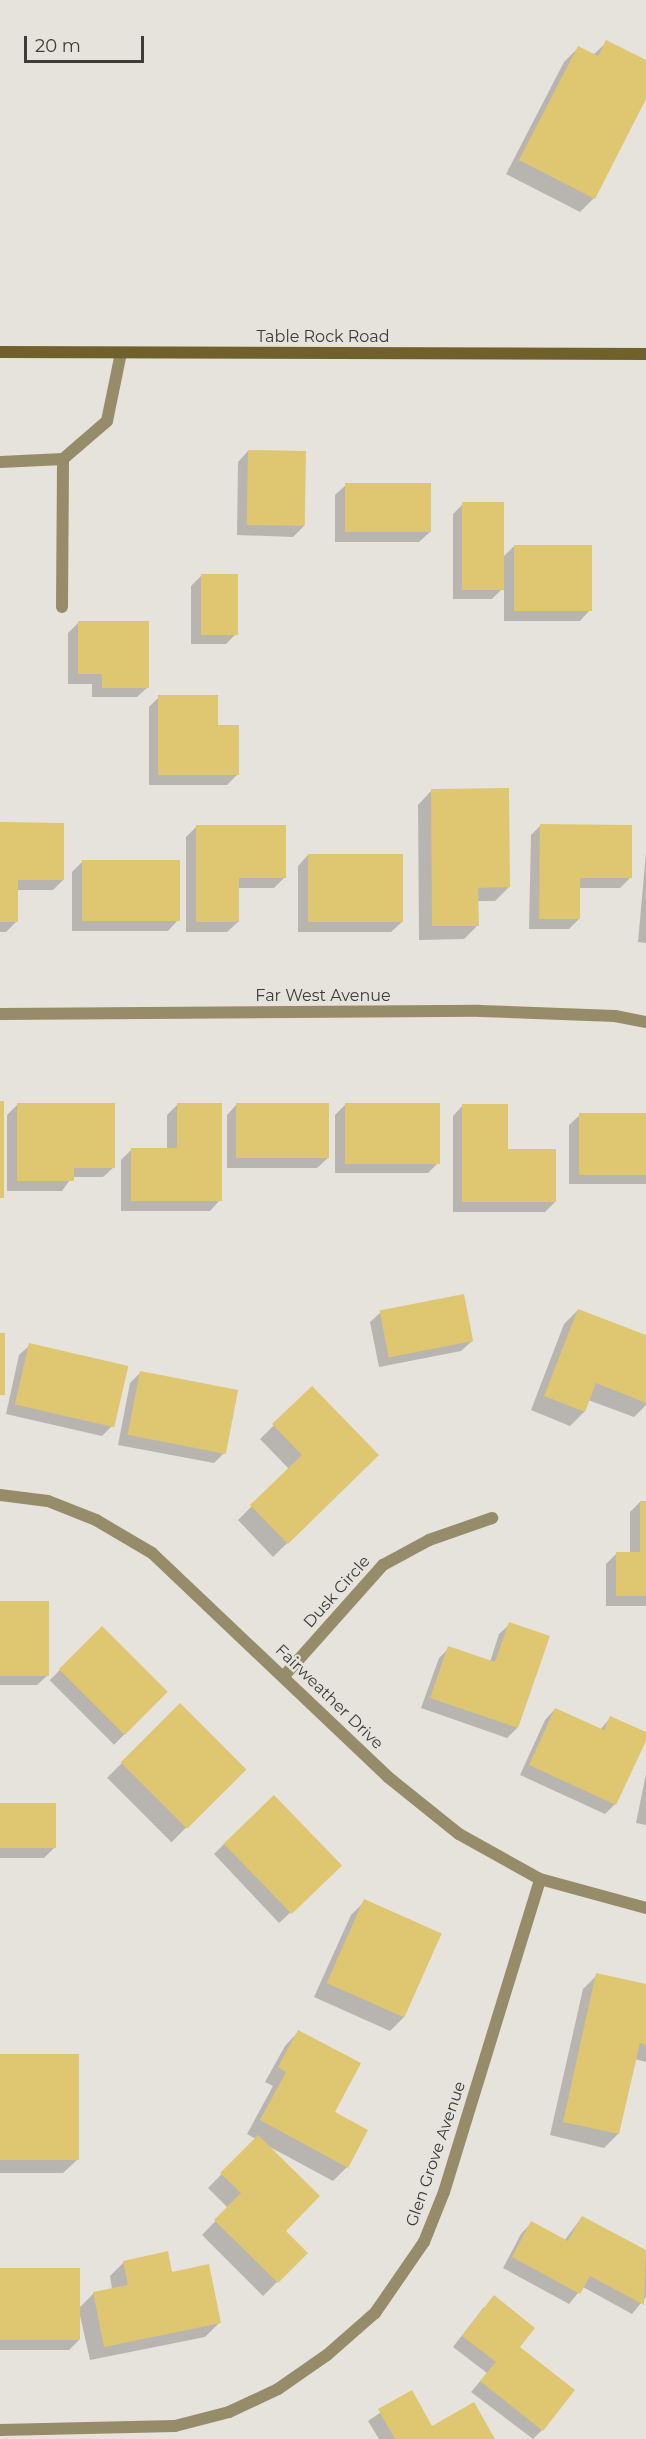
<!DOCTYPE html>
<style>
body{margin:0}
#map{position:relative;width:646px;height:2439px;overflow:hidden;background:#e6e3dc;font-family:Montserrat,sans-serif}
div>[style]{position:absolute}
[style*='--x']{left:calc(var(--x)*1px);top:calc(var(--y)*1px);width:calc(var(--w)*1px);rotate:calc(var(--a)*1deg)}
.shadow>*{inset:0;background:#0003;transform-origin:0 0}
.building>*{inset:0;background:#dfc670;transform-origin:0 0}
.lane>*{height:12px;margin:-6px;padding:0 6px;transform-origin:6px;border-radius:6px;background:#968c69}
.street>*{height:12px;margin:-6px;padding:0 6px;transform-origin:6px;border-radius:6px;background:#968c69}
.secondary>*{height:12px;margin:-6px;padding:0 6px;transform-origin:6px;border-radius:6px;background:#70612c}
span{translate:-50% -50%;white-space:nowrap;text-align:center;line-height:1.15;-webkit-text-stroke:5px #e6e3dc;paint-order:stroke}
.street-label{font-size:16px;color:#3d3c39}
.scale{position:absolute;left:24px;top:36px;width:120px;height:27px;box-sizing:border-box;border:3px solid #3d3c39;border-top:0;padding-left:8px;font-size:18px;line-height:21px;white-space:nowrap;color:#3d3c39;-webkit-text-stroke:4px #e6e3dc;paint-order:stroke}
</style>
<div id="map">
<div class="shadow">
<div style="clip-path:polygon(607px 42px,646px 62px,646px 96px,594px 198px,580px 212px,506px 174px,564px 62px,578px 48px,593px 55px)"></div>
<div style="clip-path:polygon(248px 451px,304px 526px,293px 537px,237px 535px,238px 462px)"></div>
<div style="clip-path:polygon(346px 485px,430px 532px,419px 542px,335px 542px,335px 495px)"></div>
<div style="clip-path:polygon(463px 504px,502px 558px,514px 546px,590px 610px,580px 621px,504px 621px,504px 587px,492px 599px,453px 599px,453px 514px)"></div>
<div style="clip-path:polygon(202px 575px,236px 634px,226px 644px,191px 644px,191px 586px)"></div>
<div style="clip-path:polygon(78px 623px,148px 687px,137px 697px,92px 697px,92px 684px,68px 684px,68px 633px)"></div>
<div style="clip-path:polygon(159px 697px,216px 726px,238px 774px,227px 785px,149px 785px,149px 707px)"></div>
<div style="clip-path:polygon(432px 790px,509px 887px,495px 901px,477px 901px,478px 925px,464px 939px,419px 940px,418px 805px)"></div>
<div style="clip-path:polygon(0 824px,63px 880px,53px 890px,16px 890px,16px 922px,6px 932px,0 932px)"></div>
<div style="clip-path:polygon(541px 825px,630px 878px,620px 888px,579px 888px,579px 919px,569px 929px,529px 929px,531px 835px)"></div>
<div style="clip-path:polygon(196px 827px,284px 878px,274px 888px,238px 888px,238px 922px,227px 932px,186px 932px,186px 837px)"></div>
<div style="clip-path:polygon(646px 852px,646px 943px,638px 942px)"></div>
<div style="clip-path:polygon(308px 855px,402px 922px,391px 932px,298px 932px,298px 866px)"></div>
<div style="clip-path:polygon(82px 862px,178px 920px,168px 931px,72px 931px,72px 872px)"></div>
<div style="clip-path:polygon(18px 1104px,114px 1167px,103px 1177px,72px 1177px,62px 1191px,7px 1191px,7px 1115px)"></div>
<div style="clip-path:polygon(178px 1104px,220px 1200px,210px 1211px,121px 1211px,121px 1160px,132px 1149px,167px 1149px,167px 1115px)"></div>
<div style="clip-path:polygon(237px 1104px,328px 1158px,317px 1168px,227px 1168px,227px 1115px)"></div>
<div style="clip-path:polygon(346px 1104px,438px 1163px,428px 1173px,335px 1173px,335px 1115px)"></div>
<div style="clip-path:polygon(463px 1105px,555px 1202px,545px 1212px,453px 1212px,453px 1116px)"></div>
<div style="clip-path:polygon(580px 1115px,646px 1115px,646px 1184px,569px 1184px,569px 1125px)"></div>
<div style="clip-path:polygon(578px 1310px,646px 1337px,646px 1405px,634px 1417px,588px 1400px,584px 1412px,570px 1426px,531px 1410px,564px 1324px)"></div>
<div style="clip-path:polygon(381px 1312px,472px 1341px,461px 1351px,379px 1367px,370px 1322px)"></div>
<div style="clip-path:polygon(30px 1345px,112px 1426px,102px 1436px,6px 1414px,19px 1355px)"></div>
<div style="clip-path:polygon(140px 1373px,224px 1453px,214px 1463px,118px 1445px,130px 1383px)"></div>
<div style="clip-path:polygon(312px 1388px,377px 1455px,273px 1557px,238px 1520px,289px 1469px,260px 1439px)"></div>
<div style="clip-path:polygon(640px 1502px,646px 1502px,646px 1606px,606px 1606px,606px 1564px,616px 1554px,630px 1554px,630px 1512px)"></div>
<div style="clip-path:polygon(0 1603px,48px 1675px,37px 1685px,0 1685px)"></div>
<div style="clip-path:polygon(510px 1624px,517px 1728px,507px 1738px,421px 1708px,439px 1658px,449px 1648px,490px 1662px,499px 1634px)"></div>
<div style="left:102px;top:1628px;width:91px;height:74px;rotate:45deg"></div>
<div style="left:180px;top:1705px;width:91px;height:103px;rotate:45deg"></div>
<div style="clip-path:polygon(555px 1709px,600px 1730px,611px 1717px,646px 1734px,615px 1804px,605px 1814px,520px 1775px,545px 1720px)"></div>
<div style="clip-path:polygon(646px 1774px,646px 1825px,636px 1823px)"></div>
<div style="clip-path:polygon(0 1805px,54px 1848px,44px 1858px,0 1858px)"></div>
<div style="clip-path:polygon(224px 1844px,330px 1876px,279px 1923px,214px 1854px)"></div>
<div style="clip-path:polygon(365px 1901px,404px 2017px,390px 2031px,314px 1997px,351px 1915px)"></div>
<div style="clip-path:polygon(597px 1975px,646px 1986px,646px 2062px,635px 2059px,618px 2134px,604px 2148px,550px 2135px,583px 1989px)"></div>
<div style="clip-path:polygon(299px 2031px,333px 2112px,347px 2167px,333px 2181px,268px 2146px,284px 2231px,306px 2253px,263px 2296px,202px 2235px,228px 2208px,208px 2188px,256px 2139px,247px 2134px,273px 2086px,265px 2082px,285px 2046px)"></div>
<div style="clip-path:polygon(0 2055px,78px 2159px,63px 2173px,0 2173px)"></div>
<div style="clip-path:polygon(582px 2217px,646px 2252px,646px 2297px,632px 2314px,583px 2287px,569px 2304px,503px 2268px,521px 2234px,531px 2223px,564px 2241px)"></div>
<div style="clip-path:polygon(124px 2262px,171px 2274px,219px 2323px,205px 2337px,90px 2360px,79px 2311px,79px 2340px,69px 2350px,0 2350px,0 2270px,79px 2308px,94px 2293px,112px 2289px,110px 2276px)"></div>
<div style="clip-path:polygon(484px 2307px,518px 2347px,542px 2430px,533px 2439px,471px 2392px,487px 2373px,453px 2347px)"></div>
<div style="clip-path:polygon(411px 2392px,432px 2428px,493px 2439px,379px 2439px,368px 2421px)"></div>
</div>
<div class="building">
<div style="clip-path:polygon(606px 40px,646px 60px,646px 99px,595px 199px,519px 160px,578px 46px,598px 56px)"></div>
<div style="left:248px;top:450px;width:58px;height:75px;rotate:1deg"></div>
<div style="left:345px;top:483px;width:86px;height:49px"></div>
<div style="left:462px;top:502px;width:42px;height:88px"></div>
<div style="left:514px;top:545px;width:78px;height:66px"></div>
<div style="left:201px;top:574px;width:37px;height:61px"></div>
<div style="clip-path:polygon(78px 621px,149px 621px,149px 688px,102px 688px,102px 674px,78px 674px)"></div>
<div style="clip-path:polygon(158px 695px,218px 695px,218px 725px,239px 725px,239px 775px,158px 775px)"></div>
<div style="clip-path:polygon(509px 788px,510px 887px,478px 888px,479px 926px,432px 926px,431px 789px)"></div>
<div style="clip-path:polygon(0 822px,64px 823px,64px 880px,18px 880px,18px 922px,0 922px)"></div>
<div style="clip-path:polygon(540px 824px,632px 825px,632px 878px,580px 878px,580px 919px,539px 919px)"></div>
<div style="clip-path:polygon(196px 825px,286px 825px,286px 878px,239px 878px,239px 922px,196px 922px)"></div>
<div style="left:308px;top:854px;width:95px;height:68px"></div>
<div style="left:82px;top:860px;width:98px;height:61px"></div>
<div style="left:0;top:1101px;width:4px;height:97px"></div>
<div style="clip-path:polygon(17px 1103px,115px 1103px,115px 1168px,74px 1168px,74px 1181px,17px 1181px)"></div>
<div style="clip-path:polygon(177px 1103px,222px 1103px,222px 1201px,131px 1201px,131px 1148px,177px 1148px)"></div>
<div style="left:236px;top:1103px;width:93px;height:55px"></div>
<div style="left:345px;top:1103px;width:95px;height:61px"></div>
<div style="clip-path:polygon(462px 1104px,508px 1104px,508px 1149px,556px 1149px,556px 1202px,462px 1202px)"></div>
<div style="left:579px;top:1113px;width:67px;height:62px"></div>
<div style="left:464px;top:1294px;width:48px;height:86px;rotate:79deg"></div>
<div style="clip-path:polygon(578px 1309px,646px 1335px,646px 1403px,596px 1383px,585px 1412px,544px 1396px)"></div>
<div style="left:0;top:1333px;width:5px;height:62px"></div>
<div style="left:29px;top:1343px;width:102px;height:63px;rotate:13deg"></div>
<div style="left:140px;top:1371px;width:100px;height:65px;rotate:11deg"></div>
<div style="clip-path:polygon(312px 1386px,379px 1455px,288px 1544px,250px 1505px,302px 1455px,272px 1424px)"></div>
<div style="clip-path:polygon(640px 1501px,646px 1501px,646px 1596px,616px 1596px,616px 1552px,640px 1552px)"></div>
<div style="left:0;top:1601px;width:49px;height:75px"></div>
<div style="clip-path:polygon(509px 1622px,550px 1636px,518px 1728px,430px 1698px,448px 1646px,495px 1662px)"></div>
<div style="left:102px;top:1626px;width:93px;height:61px;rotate:45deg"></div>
<div style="left:180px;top:1703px;width:94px;height:84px;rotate:45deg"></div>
<div style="clip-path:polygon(555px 1708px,604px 1730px,610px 1716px,646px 1732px,646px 1741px,616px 1805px,529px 1765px)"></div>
<div style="left:274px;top:1795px;width:98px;height:70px;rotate:46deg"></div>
<div style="left:0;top:1803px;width:56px;height:45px"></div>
<div style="left:364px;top:1899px;width:85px;height:92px;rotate:24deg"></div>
<div style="clip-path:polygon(596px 1973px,646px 1984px,646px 2045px,640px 2043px,619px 2134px,563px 2122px)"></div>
<div style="clip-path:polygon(298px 2030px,361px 2063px,335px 2112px,368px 2130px,348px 2168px,260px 2120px,286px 2072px,278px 2067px)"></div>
<div style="left:0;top:2054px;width:79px;height:106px"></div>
<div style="clip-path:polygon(258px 2135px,320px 2196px,286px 2231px,308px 2253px,278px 2283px,214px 2220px,241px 2193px,220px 2173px)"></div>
<div style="clip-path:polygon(582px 2216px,646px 2250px,644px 2305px,590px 2276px,580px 2294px,512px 2257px,531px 2221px,568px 2241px)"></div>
<div style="clip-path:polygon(168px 2251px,172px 2272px,209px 2264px,221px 2323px,104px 2347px,93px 2292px,128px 2285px,123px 2261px)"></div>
<div style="left:0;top:2268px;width:80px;height:72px"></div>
<div style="clip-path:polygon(494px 2295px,535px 2328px,520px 2347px,575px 2390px,543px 2431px,480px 2381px,496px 2362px,462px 2336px)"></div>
<div style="clip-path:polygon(412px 2390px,432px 2426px,474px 2402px,495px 2439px,395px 2439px,378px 2409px)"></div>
</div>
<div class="lane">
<div style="--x:0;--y:462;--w:63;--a:-2.7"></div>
<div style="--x:63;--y:459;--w:58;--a:-40.8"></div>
<div style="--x:107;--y:421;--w:69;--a:-78.4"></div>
<div style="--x:62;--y:607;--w:148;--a:-89.6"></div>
</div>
<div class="street">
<div style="--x:0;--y:1014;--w:480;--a:-0.4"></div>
<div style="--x:480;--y:1011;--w:135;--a:2.1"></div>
<div style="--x:615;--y:1016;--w:32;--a:11"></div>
<div style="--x:0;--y:1495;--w:48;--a:7.1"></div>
<div style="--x:48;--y:1501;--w:52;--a:21.6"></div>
<div style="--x:96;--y:1520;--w:65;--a:30.5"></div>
<div style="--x:152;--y:1553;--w:325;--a:43.5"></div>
<div style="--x:388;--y:1777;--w:91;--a:38.8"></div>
<div style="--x:459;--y:1834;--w:93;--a:29.1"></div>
<div style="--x:540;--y:1879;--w:110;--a:15.3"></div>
<div style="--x:284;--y:1676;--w:149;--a:-48.3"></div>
<div style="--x:383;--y:1565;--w:52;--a:-28.5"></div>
<div style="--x:429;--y:1540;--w:67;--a:-19.2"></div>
<div style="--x:0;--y:2430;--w:175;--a:-1.3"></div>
<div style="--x:175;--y:2426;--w:56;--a:-14.5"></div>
<div style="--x:229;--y:2412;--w:54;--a:-25.1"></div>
<div style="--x:278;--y:2389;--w:60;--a:-34.8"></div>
<div style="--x:327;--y:2355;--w:64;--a:-41.2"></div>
<div style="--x:375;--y:2313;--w:86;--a:-55.4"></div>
<div style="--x:424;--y:2242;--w:54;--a:-68.2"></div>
<div style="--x:444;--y:2192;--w:327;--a:-72.9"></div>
</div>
<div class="secondary">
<div style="--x:0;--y:352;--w:646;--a:0.18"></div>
</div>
<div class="street-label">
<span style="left:323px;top:337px">Table Rock Road</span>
<span style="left:323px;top:996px">Far West Avenue</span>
<span style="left:337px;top:1592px;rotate:-48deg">Dusk Circle</span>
<span style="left:329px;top:1697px;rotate:44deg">Fairweather Drive</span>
<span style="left:436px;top:2154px;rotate:-71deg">Glen Grove Avenue</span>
</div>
<div class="scale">20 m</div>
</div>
